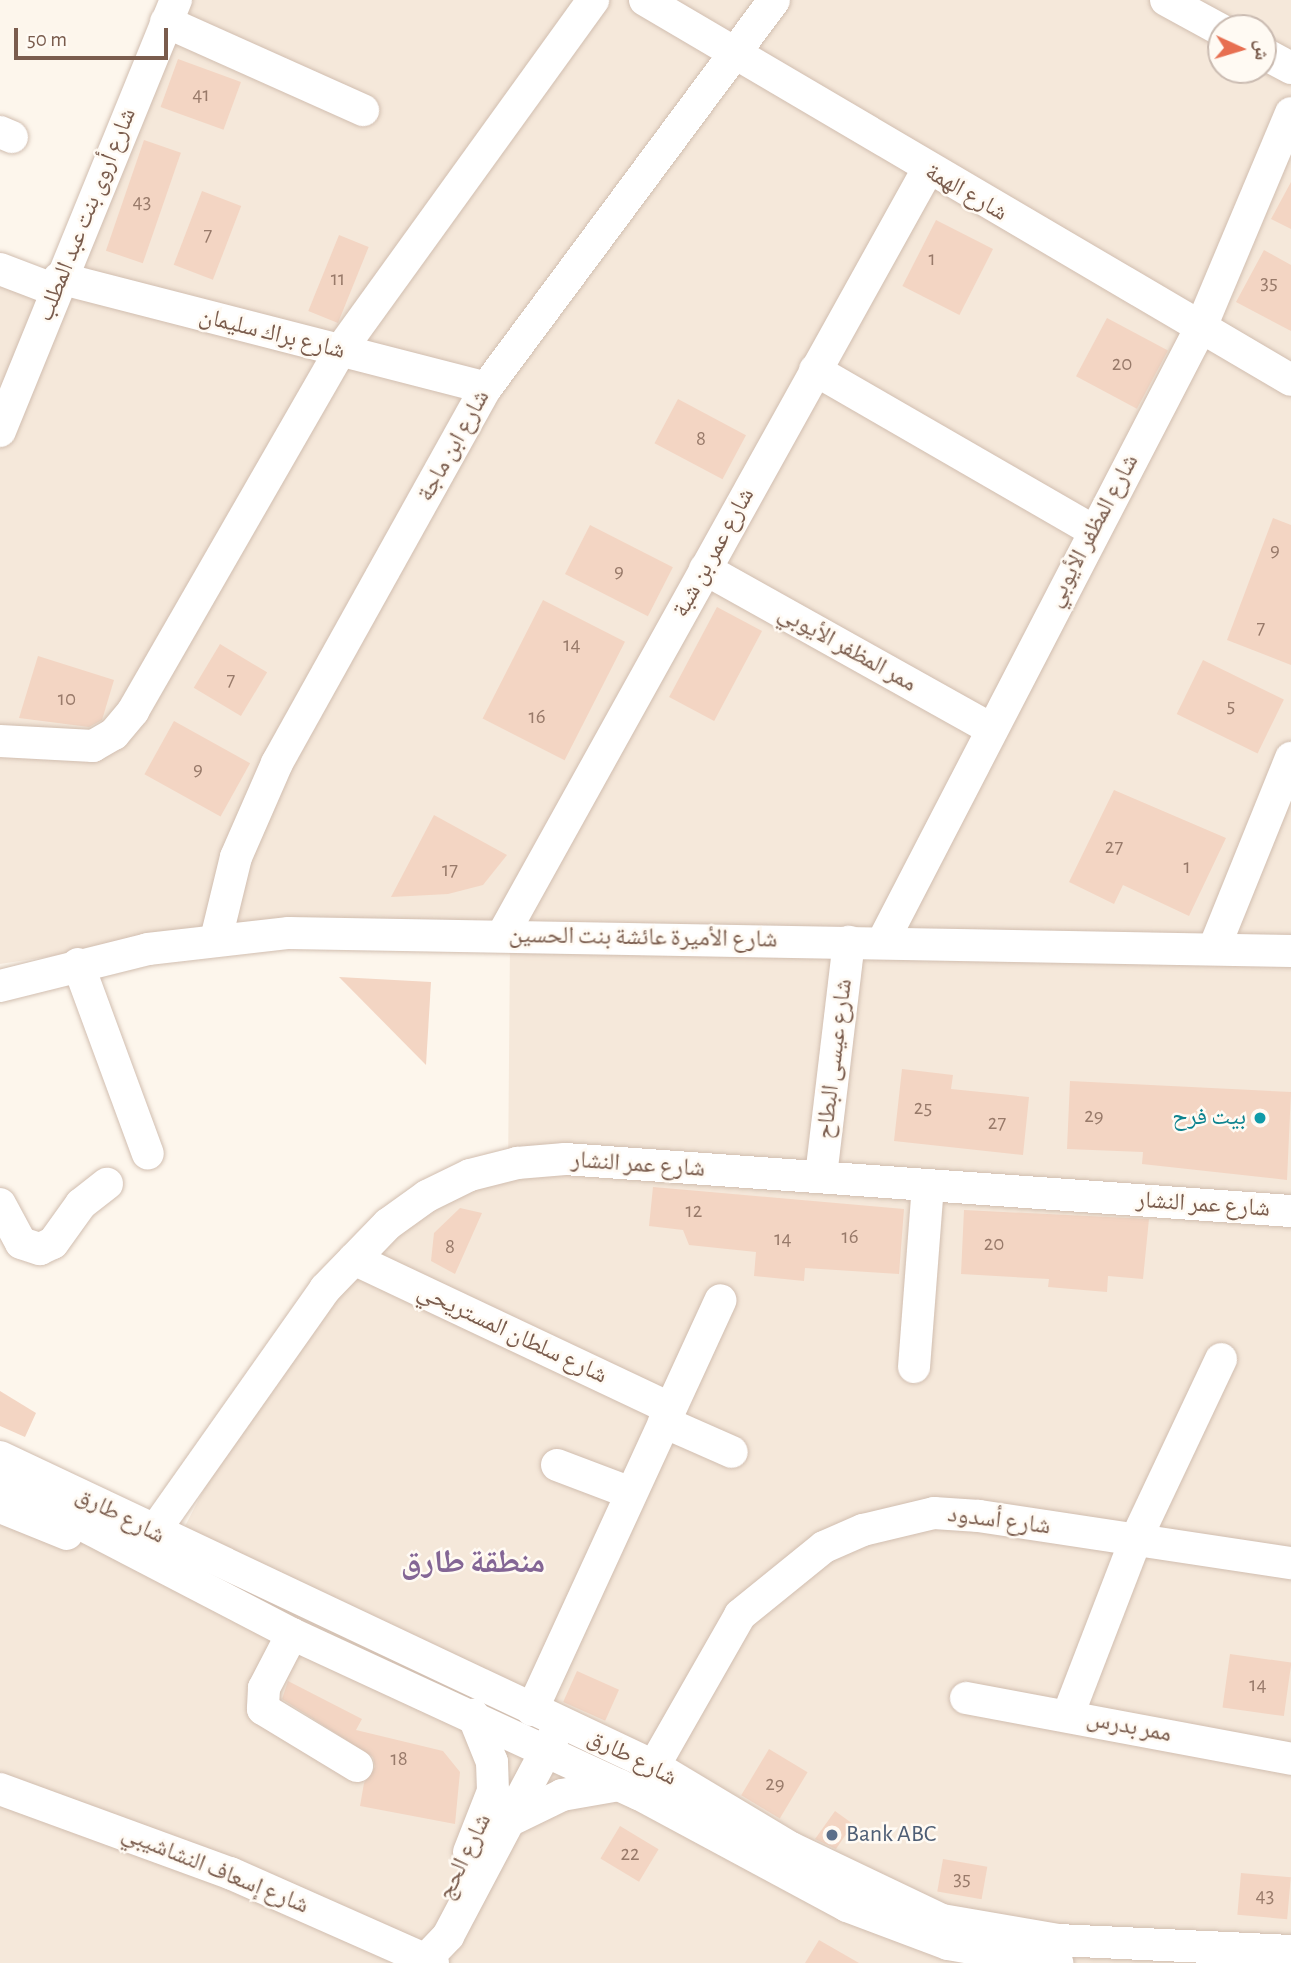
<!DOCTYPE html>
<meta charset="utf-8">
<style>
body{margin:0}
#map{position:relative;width:1291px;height:1963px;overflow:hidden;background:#fdf6ec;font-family:"Alegreya Sans","Noto Naskh Arabic",sans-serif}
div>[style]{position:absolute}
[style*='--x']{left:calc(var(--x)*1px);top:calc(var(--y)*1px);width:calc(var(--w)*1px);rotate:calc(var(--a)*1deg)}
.residential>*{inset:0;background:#f5e8da}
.building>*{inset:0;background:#f3d5c3;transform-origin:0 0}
.roads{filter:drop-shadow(0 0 2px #d1beb0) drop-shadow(0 0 2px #d1beb0)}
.minor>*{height:32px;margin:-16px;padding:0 16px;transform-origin:16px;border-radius:16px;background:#fff}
.dots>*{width:19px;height:19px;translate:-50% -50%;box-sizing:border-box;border:4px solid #fffaf3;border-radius:50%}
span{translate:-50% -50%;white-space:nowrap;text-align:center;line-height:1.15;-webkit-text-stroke:5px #fffaf3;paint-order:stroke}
.number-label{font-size:21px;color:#987a6a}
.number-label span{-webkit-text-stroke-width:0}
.street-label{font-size:24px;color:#7a5c4d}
.culture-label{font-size:24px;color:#0d838f}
.right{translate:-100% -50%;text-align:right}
.service-label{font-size:24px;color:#4e5e75}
.left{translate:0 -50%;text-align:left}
.district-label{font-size:32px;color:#846695;font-weight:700}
.north{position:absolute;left:1207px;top:14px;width:70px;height:70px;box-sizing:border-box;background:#fffaf3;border:2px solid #cabbb1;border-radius:50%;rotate:94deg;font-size:19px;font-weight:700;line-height:28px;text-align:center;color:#7a5c4d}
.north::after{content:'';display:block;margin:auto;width:24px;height:32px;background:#e76f51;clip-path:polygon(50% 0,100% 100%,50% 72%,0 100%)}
.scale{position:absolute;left:14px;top:28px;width:154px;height:32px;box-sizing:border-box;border:4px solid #7a5c4d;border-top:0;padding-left:9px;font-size:21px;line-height:24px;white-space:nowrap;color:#7a5c4d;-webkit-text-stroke:5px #fffaf3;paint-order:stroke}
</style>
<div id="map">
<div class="residential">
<div style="clip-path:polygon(evenodd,182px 0,1291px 0,1291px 1963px,0 1963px,0 1491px,164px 1567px,287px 1328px,425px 1195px,508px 1177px,510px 942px,308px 917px,0 964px,0 263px,67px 285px,182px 0,1221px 28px,1263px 28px,1263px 70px,1221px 70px,1221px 28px)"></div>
</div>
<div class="building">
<div style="left:178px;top:59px;width:67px;height:51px;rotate:20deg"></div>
<div style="left:144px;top:140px;width:39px;height:117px;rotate:19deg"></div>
<div style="clip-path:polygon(1291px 182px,1291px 229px,1271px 219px)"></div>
<div style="left:202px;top:191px;width:42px;height:79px;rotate:21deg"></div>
<div style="left:936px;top:220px;width:64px;height:74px;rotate:27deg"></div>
<div style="left:339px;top:235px;width:32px;height:82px;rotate:22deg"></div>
<div style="clip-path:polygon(1264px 250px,1291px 265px,1291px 331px,1236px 302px)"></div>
<div style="left:1107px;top:318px;width:69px;height:66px;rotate:28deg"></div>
<div style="left:678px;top:399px;width:77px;height:50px;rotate:28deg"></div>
<div style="clip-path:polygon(1273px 518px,1291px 525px,1291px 665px,1227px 640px)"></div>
<div style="left:590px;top:525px;width:93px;height:55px;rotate:27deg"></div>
<div style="left:543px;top:600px;width:92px;height:133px;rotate:27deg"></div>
<div style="left:717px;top:607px;width:51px;height:102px;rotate:28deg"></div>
<div style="left:220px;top:644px;width:55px;height:51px;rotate:31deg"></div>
<div style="clip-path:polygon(38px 656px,114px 680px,102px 720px,89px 727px,19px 718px)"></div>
<div style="left:1203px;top:660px;width:90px;height:60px;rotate:26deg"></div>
<div style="left:174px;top:721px;width:87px;height:61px;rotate:29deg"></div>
<div style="clip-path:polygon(1114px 790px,1226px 838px,1189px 916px,1123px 885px,1114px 904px,1069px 882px)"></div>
<div style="clip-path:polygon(434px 815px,507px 855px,483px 885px,448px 894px,391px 897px)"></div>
<div style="clip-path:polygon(339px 977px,431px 982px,426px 1065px)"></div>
<div style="clip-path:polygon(902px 1069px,953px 1075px,951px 1089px,1029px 1097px,1023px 1155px,894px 1141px)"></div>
<div style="clip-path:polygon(1070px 1081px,1291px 1092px,1287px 1180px,1142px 1164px,1143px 1152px,1067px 1149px)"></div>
<div style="clip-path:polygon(653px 1187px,904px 1209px,899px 1274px,805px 1268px,804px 1281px,754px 1276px,756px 1252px,689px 1245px,683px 1230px,649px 1226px)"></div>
<div style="clip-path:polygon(460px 1208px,482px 1213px,455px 1274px,431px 1261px,434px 1233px)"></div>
<div style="clip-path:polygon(964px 1210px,1149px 1219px,1143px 1279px,1108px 1276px,1107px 1292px,1048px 1287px,1049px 1279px,961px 1274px)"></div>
<div style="clip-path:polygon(0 1391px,36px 1413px,25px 1437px,0 1426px)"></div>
<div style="left:1230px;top:1654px;width:62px;height:54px;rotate:8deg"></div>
<div style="left:577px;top:1671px;width:46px;height:34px;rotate:24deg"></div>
<div style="clip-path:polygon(288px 1681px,362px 1719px,356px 1730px,443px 1751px,460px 1772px,455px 1824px,360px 1806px,364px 1783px,375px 1767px,373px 1757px,282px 1699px)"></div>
<div style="left:769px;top:1749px;width:45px;height:54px;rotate:31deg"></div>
<div style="clip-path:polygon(835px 1811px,853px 1824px,836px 1849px,815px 1839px)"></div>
<div style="left:620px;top:1826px;width:45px;height:38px;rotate:31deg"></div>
<div style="left:943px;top:1859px;width:45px;height:33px;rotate:10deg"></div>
<div style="left:1241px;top:1873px;width:50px;height:42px;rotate:5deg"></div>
<div style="clip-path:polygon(819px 1940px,859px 1963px,805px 1963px)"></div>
</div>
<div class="roads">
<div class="minor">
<div style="--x:645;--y:0;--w:749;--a:30.47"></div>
<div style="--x:1166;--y:0;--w:63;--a:28.6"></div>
<div style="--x:166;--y:22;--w:216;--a:24.1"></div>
<div style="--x:1263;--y:53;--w:32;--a:28"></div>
<div style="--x:0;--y:132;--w:13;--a:23"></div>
<div style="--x:0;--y:269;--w:59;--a:20.9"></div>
<div style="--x:59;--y:278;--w:441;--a:14.4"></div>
<div style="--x:815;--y:370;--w:322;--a:30"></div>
<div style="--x:0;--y:431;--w:466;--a:-67.8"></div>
<div style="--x:705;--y:569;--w:326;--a:29.2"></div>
<div style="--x:0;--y:741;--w:93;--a:3.1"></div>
<div style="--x:93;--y:746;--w:24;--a:-30"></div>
<div style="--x:114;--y:734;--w:30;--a:-50"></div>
<div style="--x:133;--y:711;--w:415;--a:-60.1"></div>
<div style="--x:340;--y:351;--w:433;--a:-54.2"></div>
<div style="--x:502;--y:936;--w:875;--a:-60.95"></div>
<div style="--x:216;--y:939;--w:84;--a:-76.3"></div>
<div style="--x:236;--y:857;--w:103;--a:-66.4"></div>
<div style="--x:277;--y:763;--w:429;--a:-60.9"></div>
<div style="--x:486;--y:388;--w:483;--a:-53.4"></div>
<div style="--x:882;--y:943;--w:694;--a:-62.62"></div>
<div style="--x:1201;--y:327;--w:232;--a:-67.2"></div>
<div style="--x:1215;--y:946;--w:203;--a:-68"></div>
<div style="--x:78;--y:964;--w:202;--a:69.8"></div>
<div style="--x:0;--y:986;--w:153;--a:-14"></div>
<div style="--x:148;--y:949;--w:142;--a:-6.5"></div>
<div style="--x:289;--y:933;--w:1002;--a:1.03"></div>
<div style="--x:821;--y:1176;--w:236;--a:-83.2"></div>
<div style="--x:0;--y:1204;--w:44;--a:61.7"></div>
<div style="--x:21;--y:1243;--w:20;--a:18"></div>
<div style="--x:40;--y:1249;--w:14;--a:-25"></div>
<div style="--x:53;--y:1243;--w:48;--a:-54.3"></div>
<div style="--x:81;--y:1204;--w:33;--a:-38"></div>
<div style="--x:354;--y:1259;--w:348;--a:25.3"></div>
<div style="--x:914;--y:1367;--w:182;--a:-85.6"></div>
<div style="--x:664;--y:1422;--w:74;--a:23.8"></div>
<div style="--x:0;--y:1457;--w:723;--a:25.29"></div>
<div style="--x:654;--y:1766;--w:160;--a:30.9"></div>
<div style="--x:791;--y:1848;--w:167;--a:25.5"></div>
<div style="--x:942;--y:1920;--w:118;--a:9.8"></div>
<div style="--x:1058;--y:1940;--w:233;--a:2.7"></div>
<div style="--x:557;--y:1465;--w:79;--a:20.7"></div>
<div style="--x:0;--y:1482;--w:329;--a:27.5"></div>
<div style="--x:292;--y:1634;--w:382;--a:24.8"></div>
<div style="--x:639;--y:1794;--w:236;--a:28.3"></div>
<div style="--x:847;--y:1906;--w:108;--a:20.6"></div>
<div style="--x:948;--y:1944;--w:111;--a:9.9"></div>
<div style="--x:0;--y:1507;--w:72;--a:21.9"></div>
<div style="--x:153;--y:1533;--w:299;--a:-54.8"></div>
<div style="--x:325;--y:1289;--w:91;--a:-45.9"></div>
<div style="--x:388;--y:1224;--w:48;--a:-35.7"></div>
<div style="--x:427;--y:1196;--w:48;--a:-26"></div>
<div style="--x:470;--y:1175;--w:49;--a:-14.3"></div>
<div style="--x:517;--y:1163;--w:48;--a:-4.8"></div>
<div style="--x:565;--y:1159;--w:728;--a:4.1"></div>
<div style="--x:292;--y:1634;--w:61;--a:117.4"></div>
<div style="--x:264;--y:1688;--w:21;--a:93"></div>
<div style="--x:263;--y:1709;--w:110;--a:31.2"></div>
<div style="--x:966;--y:1698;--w:331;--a:10.6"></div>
<div style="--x:532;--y:1710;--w:451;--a:-65.3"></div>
<div style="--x:1068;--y:1715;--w:189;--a:-68.9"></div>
<div style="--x:1136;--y:1539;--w:199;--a:-64.7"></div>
<div style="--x:654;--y:1766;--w:174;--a:-60.3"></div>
<div style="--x:740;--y:1615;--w:108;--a:-39"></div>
<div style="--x:824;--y:1547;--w:43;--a:-23.6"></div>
<div style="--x:863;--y:1530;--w:73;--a:-13.5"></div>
<div style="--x:934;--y:1513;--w:45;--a:3.8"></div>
<div style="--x:979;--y:1516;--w:316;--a:8.6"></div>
<div style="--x:0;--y:1789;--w:245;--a:20.1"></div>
<div style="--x:230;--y:1873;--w:222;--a:23.9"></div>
<div style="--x:509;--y:1821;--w:59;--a:-26.1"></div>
<div style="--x:562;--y:1795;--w:58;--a:-10"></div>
<div style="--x:469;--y:1852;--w:66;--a:-68.5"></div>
<div style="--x:493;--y:1791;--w:29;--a:-92"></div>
<div style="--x:492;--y:1762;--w:51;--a:-112"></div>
<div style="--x:426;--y:1959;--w:32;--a:-46"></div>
<div style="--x:448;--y:1936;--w:233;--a:-62.1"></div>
</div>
</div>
<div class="dots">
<div style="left:1260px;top:1118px;background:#0f9aa8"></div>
<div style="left:832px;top:1835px;background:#5c6f8a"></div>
</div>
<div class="number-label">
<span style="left:201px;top:95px">41</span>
<span style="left:142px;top:202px">43</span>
<span style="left:208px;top:235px">7</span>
<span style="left:932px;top:259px">1</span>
<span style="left:338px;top:279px">11</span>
<span style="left:1269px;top:283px">35</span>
<span style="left:1122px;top:364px">20</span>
<span style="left:701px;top:439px">8</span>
<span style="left:1275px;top:550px">9</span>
<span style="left:619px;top:571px">9</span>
<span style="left:1261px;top:628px">7</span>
<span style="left:572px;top:645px">14</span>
<span style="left:231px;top:680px">7</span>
<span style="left:67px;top:699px">10</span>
<span style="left:1231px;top:706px">5</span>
<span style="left:537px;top:717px">16</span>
<span style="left:198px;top:769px">9</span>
<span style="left:1114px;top:847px">27</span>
<span style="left:1187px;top:867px">1</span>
<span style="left:450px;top:870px">17</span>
<span style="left:923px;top:1108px">25</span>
<span style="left:1094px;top:1116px">29</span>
<span style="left:997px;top:1123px">27</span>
<span style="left:694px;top:1211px">12</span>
<span style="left:850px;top:1237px">16</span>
<span style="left:783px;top:1239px">14</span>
<span style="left:994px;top:1244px">20</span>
<span style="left:450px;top:1247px">8</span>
<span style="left:1258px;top:1685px">14</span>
<span style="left:399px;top:1759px">18</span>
<span style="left:775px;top:1784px">29</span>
<span style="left:630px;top:1854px">22</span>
<span style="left:962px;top:1879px">35</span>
<span style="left:1265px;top:1896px">43</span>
</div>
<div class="street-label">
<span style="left:966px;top:193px;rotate:30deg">شارع الهمة</span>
<span style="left:87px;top:215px;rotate:-68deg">شارع أروى بنت عبد المطلب</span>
<span style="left:272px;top:334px;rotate:14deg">شارع براك سليمان</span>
<span style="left:454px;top:446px;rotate:-61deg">شارع ابن ماجة</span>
<span style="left:1093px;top:531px;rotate:-62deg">شارع المظفر الأيوبي</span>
<span style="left:714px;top:553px;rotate:-61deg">شارع عمر بن شبة</span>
<span style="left:847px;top:649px;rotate:29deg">ممر المظفر الأيوبي</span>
<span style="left:643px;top:938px;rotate:1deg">شارع الأميرة عائشة بنت الحسين</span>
<span style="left:835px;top:1059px;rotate:-83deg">شارع عيسى البطاح</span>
<span style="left:638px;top:1165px;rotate:4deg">شارع عمر النشار</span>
<span style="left:1203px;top:1205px;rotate:4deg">شارع عمر النشار</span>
<span style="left:512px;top:1334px;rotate:25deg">شارع سلطان المستريحي</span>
<span style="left:120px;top:1516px;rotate:27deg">شارع طارق</span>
<span style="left:999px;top:1521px;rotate:7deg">شارع أسدود</span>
<span style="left:1129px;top:1727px;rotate:11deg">ممر بدرس</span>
<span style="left:632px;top:1758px;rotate:27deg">شارع طارق</span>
<span style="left:465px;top:1857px;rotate:-64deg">شارع الحج</span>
<span style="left:215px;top:1870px;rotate:22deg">شارع إسعاف النشاشيبي</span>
</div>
<div class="culture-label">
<span class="right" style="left:1246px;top:1118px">بيت فرح</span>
</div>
<div class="service-label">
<span class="left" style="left:846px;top:1835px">Bank ABC</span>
</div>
<div class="district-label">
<span style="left:473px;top:1562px">منطقة طارق</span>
</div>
<div class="north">ش</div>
<div class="scale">50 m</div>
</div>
